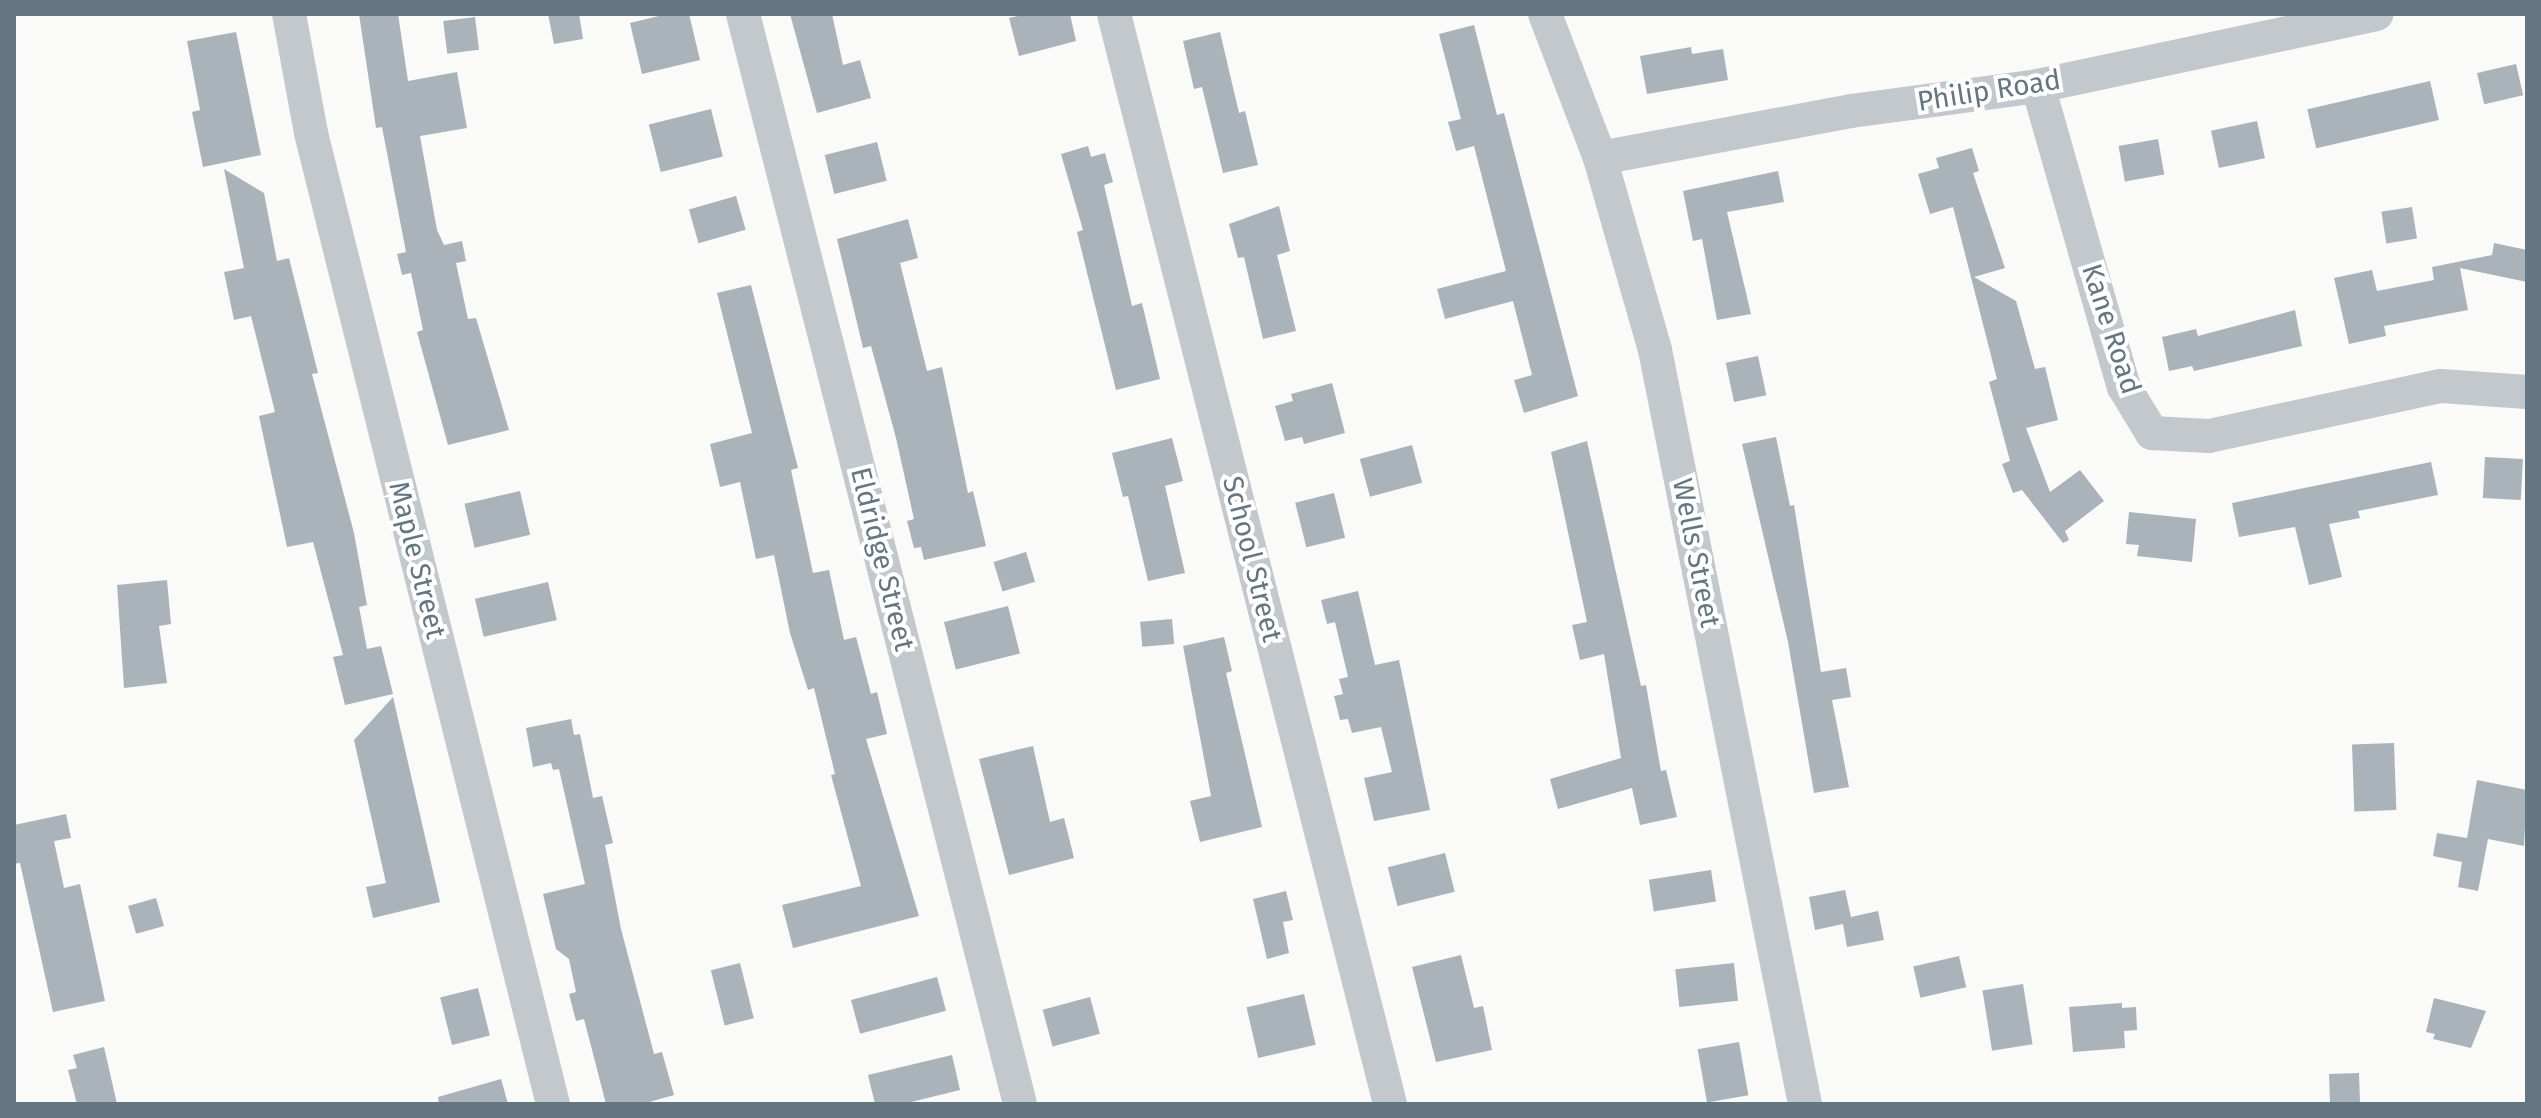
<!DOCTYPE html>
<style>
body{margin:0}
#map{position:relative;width:2541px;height:1118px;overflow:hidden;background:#fafaf8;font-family:"Fira Sans",sans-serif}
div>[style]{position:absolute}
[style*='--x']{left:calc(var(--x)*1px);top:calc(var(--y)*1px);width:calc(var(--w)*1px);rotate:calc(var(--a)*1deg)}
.building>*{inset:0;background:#aab3b9;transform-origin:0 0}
.minor>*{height:34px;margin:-17px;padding:0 17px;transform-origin:17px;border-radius:17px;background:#c3c8cc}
span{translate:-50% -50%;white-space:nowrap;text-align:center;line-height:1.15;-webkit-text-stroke:8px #fff;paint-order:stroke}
.street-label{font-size:28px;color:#657683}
.frame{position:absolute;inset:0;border:16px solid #657683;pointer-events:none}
</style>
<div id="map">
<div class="building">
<div style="clip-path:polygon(359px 14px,398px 14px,408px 81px,457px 72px,467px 128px,420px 136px,437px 230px,444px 245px,462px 241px,466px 261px,456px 263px,468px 319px,476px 318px,509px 430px,448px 445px,417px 332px,423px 330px,411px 273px,402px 275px,397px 254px,406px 252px,382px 127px,376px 128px)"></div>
<div style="clip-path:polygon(548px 14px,579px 14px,583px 39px,554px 44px)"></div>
<div style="clip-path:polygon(667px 14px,689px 14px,700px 60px,642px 74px,630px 23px)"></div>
<div style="clip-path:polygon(790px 14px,832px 14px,843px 65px,860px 60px,871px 98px,817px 113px)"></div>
<div style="clip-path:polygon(1027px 14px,1070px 14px,1076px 41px,1019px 56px,1009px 18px)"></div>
<div style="left:475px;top:17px;width:33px;height:32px;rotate:83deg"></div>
<div style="clip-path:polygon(1474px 25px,1497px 115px,1504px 113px,1578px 396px,1524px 413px,1514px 380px,1532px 375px,1513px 301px,1445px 319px,1437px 289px,1506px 271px,1474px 146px,1456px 151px,1448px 122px,1461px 119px,1439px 34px)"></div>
<div style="clip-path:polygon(236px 32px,261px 155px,203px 167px,192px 112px,200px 110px,187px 41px)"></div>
<div style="clip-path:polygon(1220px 32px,1239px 113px,1245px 111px,1258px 165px,1223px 173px,1202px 87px,1194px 89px,1183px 41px)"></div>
<div style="clip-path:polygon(1691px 47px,1692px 54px,1723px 49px,1728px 80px,1647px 94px,1640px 56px)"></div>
<div style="left:2516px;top:64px;width:32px;height:40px;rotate:77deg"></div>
<div style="left:2430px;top:81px;width:40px;height:126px;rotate:77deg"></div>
<div style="left:711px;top:109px;width:49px;height:64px;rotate:76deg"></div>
<div style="left:2257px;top:121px;width:38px;height:47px;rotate:78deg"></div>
<div style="left:2158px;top:139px;width:36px;height:40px;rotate:80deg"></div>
<div style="left:877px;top:142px;width:40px;height:54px;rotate:76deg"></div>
<div style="clip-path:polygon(1088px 146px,1091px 157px,1105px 153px,1113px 182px,1104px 185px,1132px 306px,1142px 303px,1160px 379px,1116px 390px,1077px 232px,1083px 230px,1061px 154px)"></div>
<div style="clip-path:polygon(1972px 148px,1979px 171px,1973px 173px,2005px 268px,1974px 277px,2016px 301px,2035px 369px,2045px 367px,2058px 420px,2026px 428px,2050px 492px,2080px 470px,2104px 501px,2065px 531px,2069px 540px,2063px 543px,2022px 490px,2013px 493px,2002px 464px,2010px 461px,1989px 382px,1997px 379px,1953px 207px,1930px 214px,1918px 174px,1939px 168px,1936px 158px)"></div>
<div style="clip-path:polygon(224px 169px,264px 193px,277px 261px,289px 258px,318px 373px,312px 374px,354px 533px,367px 605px,359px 607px,367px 649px,381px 646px,393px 694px,345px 705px,333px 657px,343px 655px,313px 542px,287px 547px,259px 416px,275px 412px,251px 316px,234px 320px,224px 272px,244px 268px)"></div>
<div style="clip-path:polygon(1778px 171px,1784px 202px,1727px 212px,1751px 314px,1717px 320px,1702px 239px,1693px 241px,1683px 191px)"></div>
<div style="left:736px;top:196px;width:35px;height:49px;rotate:74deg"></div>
<div style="clip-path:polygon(1279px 206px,1290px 251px,1277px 255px,1296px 331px,1263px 339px,1244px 257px,1238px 258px,1229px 224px)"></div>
<div style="left:2412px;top:207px;width:32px;height:31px;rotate:81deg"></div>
<div style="clip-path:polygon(908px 219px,918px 258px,900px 263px,927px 371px,942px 367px,968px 493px,973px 491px,986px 546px,924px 560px,921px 547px,914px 548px,907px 521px,914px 519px,896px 438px,871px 346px,863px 348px,837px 239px)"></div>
<div style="clip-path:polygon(2494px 243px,2527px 250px,2527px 282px,2460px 268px,2468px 310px,2384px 326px,2386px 336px,2349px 344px,2334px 278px,2372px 270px,2377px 291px,2434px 280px,2432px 267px,2492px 255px)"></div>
<div style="clip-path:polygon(751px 285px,798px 468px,791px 470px,813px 573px,829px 570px,844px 640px,856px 637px,871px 694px,877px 692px,887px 734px,866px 739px,919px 916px,793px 948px,782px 905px,861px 886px,831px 775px,835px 774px,814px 688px,808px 690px,790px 633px,774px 555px,756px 559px,740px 482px,720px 487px,710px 444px,752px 433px,717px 293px)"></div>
<div style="clip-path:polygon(2295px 310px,2302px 346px,2194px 371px,2192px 366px,2169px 371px,2162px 337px,2196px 329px,2198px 336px)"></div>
<div style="left:1758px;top:356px;width:40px;height:33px;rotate:78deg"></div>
<div style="clip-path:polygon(1332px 383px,1345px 433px,1304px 444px,1302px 437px,1285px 441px,1275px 406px,1293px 401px,1291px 394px)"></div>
<div style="clip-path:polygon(1776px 437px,1790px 506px,1794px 505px,1821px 672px,1846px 668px,1851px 697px,1832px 700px,1849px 787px,1814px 793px,1788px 642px,1742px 444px)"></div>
<div style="clip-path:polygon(1172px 438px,1183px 481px,1165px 486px,1185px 573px,1148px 581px,1128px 496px,1123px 497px,1112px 453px)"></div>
<div style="clip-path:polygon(1587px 441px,1641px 686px,1646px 685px,1661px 771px,1666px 770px,1677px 817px,1640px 825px,1632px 788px,1558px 809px,1550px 779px,1621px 758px,1604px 654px,1580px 660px,1572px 625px,1587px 622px,1551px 452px)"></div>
<div style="left:1412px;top:445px;width:39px;height:54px;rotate:75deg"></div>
<div style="left:2485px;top:457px;width:38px;height:41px;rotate:3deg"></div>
<div style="clip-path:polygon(2431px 462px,2438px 495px,2358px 511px,2360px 518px,2329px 524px,2342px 577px,2309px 585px,2295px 527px,2239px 537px,2232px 503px)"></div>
<div style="left:520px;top:491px;width:45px;height:57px;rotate:77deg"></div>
<div style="left:1334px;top:493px;width:46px;height:40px;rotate:76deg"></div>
<div style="clip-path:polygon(2129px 512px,2196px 519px,2192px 562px,2137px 556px,2139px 545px,2126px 544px)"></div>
<div style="left:1026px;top:552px;width:31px;height:34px;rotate:73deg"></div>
<div style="clip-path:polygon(167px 580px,171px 624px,159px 626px,167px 683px,124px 688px,117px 585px)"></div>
<div style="left:548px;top:582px;width:39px;height:75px;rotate:77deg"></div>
<div style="clip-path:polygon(1358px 591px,1375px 665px,1399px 660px,1430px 810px,1374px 821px,1364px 778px,1392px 772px,1381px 727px,1352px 733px,1348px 719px,1340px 720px,1334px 696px,1343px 694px,1339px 679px,1348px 677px,1335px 622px,1327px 624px,1321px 600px)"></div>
<div style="left:1008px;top:606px;width:49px;height:66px;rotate:76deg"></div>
<div style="left:1172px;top:619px;width:25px;height:32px;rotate:85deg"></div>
<div style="clip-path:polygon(1224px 637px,1232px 671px,1226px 673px,1262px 827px,1200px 842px,1190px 801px,1211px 796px,1183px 646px)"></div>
<div style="clip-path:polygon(393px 697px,440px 902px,373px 918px,366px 887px,386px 883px,354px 740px)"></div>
<div style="clip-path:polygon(571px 719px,574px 735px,580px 734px,593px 798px,602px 796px,613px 843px,605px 845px,621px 929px,654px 1054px,662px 1052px,674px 1095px,642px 1104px,606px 1104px,584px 1019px,576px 1021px,569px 994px,576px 992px,569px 959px,556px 949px,543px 894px,585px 884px,559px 769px,553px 770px,551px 763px,533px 767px,526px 728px)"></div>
<div style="left:2394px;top:743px;width:67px;height:42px;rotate:88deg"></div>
<div style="clip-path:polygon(1033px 746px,1050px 822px,1064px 818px,1074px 858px,1009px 875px,979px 759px)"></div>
<div style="clip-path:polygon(2477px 780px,2527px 790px,2524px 846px,2488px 839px,2478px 891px,2458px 887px,2462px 862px,2433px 856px,2437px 833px,2467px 838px)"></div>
<div style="clip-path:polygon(66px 814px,71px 838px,54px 841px,64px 888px,80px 884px,105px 1001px,53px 1012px,20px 863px,14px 864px,14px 825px)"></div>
<div style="left:1445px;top:853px;width:40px;height:59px;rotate:76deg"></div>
<div style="left:1711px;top:870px;width:32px;height:63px;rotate:81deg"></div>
<div style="clip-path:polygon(1845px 890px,1851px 917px,1878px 911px,1884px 940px,1847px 947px,1843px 924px,1815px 930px,1809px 897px)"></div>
<div style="clip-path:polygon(1286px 891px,1293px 920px,1283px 922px,1289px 953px,1267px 959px,1253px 899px)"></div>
<div style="left:156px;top:898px;width:29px;height:29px;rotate:74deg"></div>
<div style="clip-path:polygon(1461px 955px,1474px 1008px,1483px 1006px,1492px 1050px,1436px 1062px,1412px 967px)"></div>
<div style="left:1959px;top:956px;width:32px;height:47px;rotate:77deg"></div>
<div style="left:740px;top:963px;width:57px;height:30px;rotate:76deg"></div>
<div style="left:1734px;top:963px;width:38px;height:59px;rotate:84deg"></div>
<div style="left:937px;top:977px;width:35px;height:89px;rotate:75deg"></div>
<div style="left:2023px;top:984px;width:61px;height:41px;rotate:81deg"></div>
<div style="left:478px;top:988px;width:49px;height:39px;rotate:76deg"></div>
<div style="left:1304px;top:994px;width:52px;height:59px;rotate:77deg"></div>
<div style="left:1090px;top:997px;width:38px;height:49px;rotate:75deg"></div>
<div style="clip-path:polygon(2434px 998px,2486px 1011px,2471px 1048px,2433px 1039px,2435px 1034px,2426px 1032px)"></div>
<div style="clip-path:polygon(2122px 1003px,2122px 1008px,2136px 1007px,2137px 1030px,2124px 1031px,2125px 1048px,2073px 1052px,2069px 1007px)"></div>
<div style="left:1739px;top:1042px;width:54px;height:42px;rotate:80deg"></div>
<div style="clip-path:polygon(104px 1047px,117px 1104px,77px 1104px,68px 1070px,77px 1068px,73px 1055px)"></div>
<div style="clip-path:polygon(952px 1055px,960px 1090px,903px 1104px,875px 1104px,868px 1075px)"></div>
<div style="left:2359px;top:1073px;width:31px;height:30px;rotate:88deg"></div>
<div style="clip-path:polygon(501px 1079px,508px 1104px,439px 1104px,438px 1097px)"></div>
</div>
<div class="minor">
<div style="--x:289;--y:14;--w:121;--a:79.5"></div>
<div style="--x:311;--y:133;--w:1001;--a:76.01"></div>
<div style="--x:743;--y:14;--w:1125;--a:75.74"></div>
<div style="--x:1114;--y:14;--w:1124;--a:75.79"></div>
<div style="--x:1545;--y:14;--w:154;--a:69.1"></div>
<div style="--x:1600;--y:158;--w:200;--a:74"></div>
<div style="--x:1655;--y:350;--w:769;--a:78.75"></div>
<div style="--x:2038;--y:86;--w:313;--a:74.1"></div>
<div style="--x:2124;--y:387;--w:54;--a:58.7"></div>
<div style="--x:2152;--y:433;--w:57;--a:3"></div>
<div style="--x:2209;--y:436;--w:237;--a:-12.2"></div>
<div style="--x:2441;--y:386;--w:86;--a:4"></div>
<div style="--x:1600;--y:158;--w:255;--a:-10.6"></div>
<div style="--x:1851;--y:111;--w:189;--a:-7.6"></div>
<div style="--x:2038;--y:86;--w:346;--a:-12"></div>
</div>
<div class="street-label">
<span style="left:1989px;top:91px;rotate:-9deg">Philip Road</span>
<span style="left:2111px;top:329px;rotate:72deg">Kane Road</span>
<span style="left:1696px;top:553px;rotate:79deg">Wells Street</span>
<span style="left:882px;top:559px;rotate:76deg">Eldridge Street</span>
<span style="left:1252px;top:559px;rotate:76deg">School Street</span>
<span style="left:417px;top:560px;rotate:76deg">Maple Street</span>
</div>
<div class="frame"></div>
</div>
